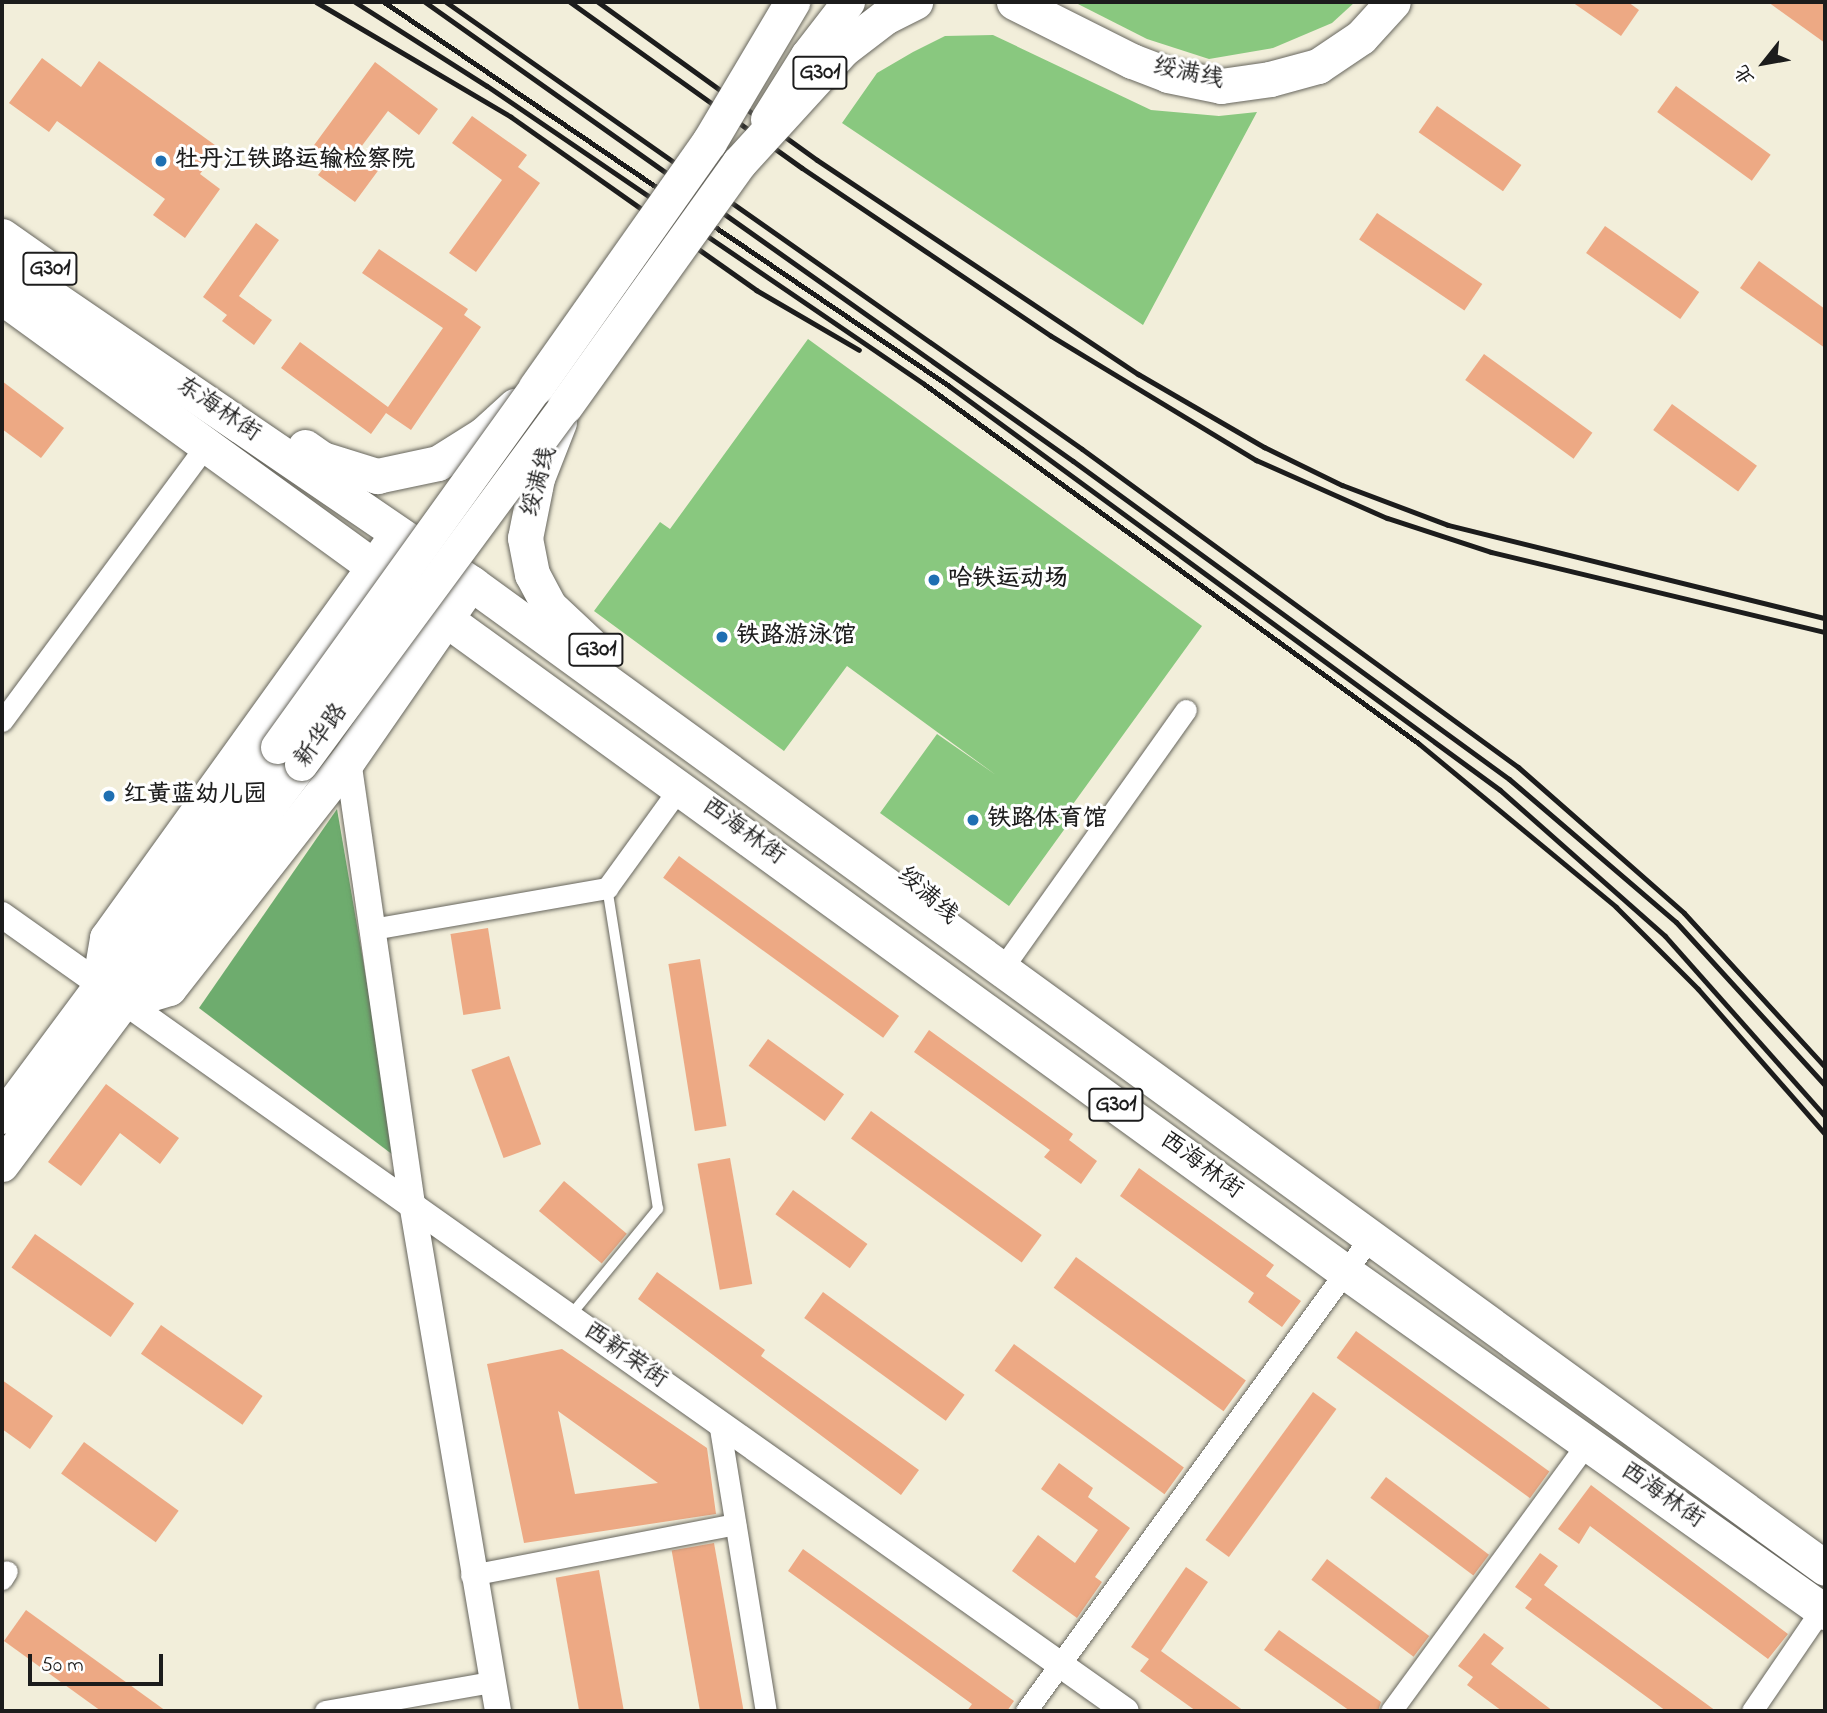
<!DOCTYPE html>
<meta charset="utf-8">
<style>
body{margin:0}
#map{position:relative;width:1827px;height:1713px;overflow:hidden;background:#f2eeda;font-family:"Indie Flower","LXGW WenKai TC",sans-serif}
div>[style]{position:absolute}
[style*='--x']{left:calc(var(--x)*1px);top:calc(var(--y)*1px);width:calc(var(--w)*1px);rotate:calc(var(--a)*1deg)}
.green>*{inset:0;background:#89c87f}
.forest>*{inset:0;background:#6eac6e}
.building>*{inset:0;background:#eda984;transform-origin:0 0}
.roads{filter:drop-shadow(0 0 2px #67665e) drop-shadow(0 0 2px #67665e)}
.service>*{height:10px;margin:-5px;padding:0 5px;transform-origin:5px;border-radius:5px;background:#fff}
.minor>*{height:21px;margin:-10.5px;padding:0 10.5px;transform-origin:10.5px;border-radius:10.5px;background:#fff}
.tertiary>*{height:26px;margin:-13px;padding:0 13px;transform-origin:13px;border-radius:13px;background:#fff}
.primary>*{height:33px;margin:-16.5px;padding:0 16.5px;transform-origin:16.5px;border-radius:16.5px;background:#fff}
.trunk>*{height:35px;margin:-17.5px;padding:0 17.5px;transform-origin:17.5px;border-radius:17.5px;background:#fff}
.rail>*{height:5px;margin:-2.5px;padding:0 2.5px;transform-origin:2.5px;border-radius:2.5px;background:#1c1c1c}
.bridges{filter:drop-shadow(0 0 2px #67665e) drop-shadow(0 0 2px #67665e)}
.primary-bridge>*{height:33px;margin:-16.5px;padding:0 16.5px;transform-origin:16.5px;border-radius:16.5px;background:#fff}
.trunk-bridge>*{height:35px;margin:-17.5px;padding:0 17.5px;transform-origin:17.5px;border-radius:17.5px;background:#fff}
.dots>*{width:19px;height:19px;translate:-50% -50%;box-sizing:border-box;border:4px solid #fff;border-radius:50%}
span{translate:-50% -50%;white-space:nowrap;text-align:center;line-height:1.15;-webkit-text-stroke:6px #fff;paint-order:stroke}
.shield-label span{padding:2px 5px;background:#fff;border:2px solid;border-radius:5px;-webkit-text-stroke-width:0}
.shield-label{font-size:23px;color:#1c1c1c;font-weight:700}
.street-label{font-size:24px;color:#1c1c1c}
.poi-label{font-size:24px;color:#1c1c1c;font-weight:700}
.left{translate:0 -50%;text-align:left}
.frame{position:absolute;inset:0;border:4px solid #1c1c1c;pointer-events:none}
.north{position:absolute;left:1729px;top:28px;width:70px;height:70px;-webkit-text-stroke:5px #fff;paint-order:stroke;rotate:239deg;font-size:19px;font-weight:700;line-height:28px;text-align:center;color:#1c1c1c}
.north::after{content:'';display:block;margin:auto;width:24px;height:32px;background:#1c1c1c;clip-path:polygon(50% 0,100% 100%,50% 72%,0 100%)}
.scale{position:absolute;left:28px;top:1654px;width:135px;height:32px;box-sizing:border-box;border:4px solid #1c1c1c;border-top:0;padding-left:9px;font-size:21px;line-height:24px;white-space:nowrap;color:#1c1c1c;-webkit-text-stroke:5px #fff;paint-order:stroke}
</style>
<div id="map">
<div class="green">
<div style="clip-path:polygon(1074px 2px,1355px 2px,1332px 23px,1273px 48px,1209px 59px,1147px 39px)"></div>
<div style="clip-path:polygon(993px 35px,1151px 110px,1219px 116px,1257px 112px,1143px 325px,842px 123px,877px 73px,913px 52px,945px 36px)"></div>
<div style="clip-path:polygon(808px 339px,1202px 626px,1060px 822px,1066px 827px,1009px 906px,880px 813px,937px 734px,996px 775px,847px 666px,784px 751px,594px 611px,660px 522px,670px 529px)"></div>
</div>
<div class="forest">
<div style="clip-path:polygon(337px 809px,397px 1158px,199px 1008px)"></div>
</div>
<div class="building">
<div style="clip-path:polygon(1572px 2px,1628px 2px,1639px 10px,1621px 36px)"></div>
<div style="clip-path:polygon(1768px 2px,1825px 2px,1825px 43px)"></div>
<div style="clip-path:polygon(42px 58px,81px 87px,99px 61px,219px 148px,200px 174px,220px 189px,185px 238px,153px 215px,165px 199px,57px 121px,49px 132px,9px 103px)"></div>
<div style="clip-path:polygon(375px 62px,438px 109px,419px 135px,388px 111px,358px 151px,380px 168px,355px 202px,318px 175px,326px 165px,309px 152px)"></div>
<div style="left:1676px;top:86px;width:117px;height:32px;rotate:36deg"></div>
<div style="left:1437px;top:106px;width:103px;height:32px;rotate:35deg"></div>
<div style="clip-path:polygon(472px 116px,527px 155px,518px 167px,540px 183px,476px 272px,449px 253px,502px 180px,452px 143px)"></div>
<div style="left:1377px;top:213px;width:127px;height:32px;rotate:34deg"></div>
<div style="clip-path:polygon(256px 223px,279px 240px,239px 296px,272px 320px,254px 345px,222px 321px,227px 315px,203px 297px)"></div>
<div style="left:1605px;top:226px;width:115px;height:33px;rotate:35deg"></div>
<div style="clip-path:polygon(379px 249px,468px 309px,464px 315px,481px 327px,411px 430px,386px 413px,371px 434px,281px 368px,300px 342px,388px 407px,443px 328px,362px 273px)"></div>
<div style="clip-path:polygon(1759px 261px,1825px 309px,1825px 348px,1740px 288px)"></div>
<div style="left:1484px;top:354px;width:134px;height:32px;rotate:36deg"></div>
<div style="clip-path:polygon(2px 381px,64px 428px,41px 458px,2px 429px)"></div>
<div style="left:1672px;top:404px;width:105px;height:32px;rotate:36deg"></div>
<div style="left:679px;top:856px;width:272px;height:27px;rotate:36deg"></div>
<div style="left:488px;top:928px;width:82px;height:38px;rotate:81deg"></div>
<div style="left:700px;top:959px;width:169px;height:32px;rotate:81deg"></div>
<div style="clip-path:polygon(929px 1030px,1073px 1134px,1069px 1140px,1097px 1161px,1081px 1184px,1044px 1157px,1050px 1150px,914px 1052px)"></div>
<div style="left:768px;top:1039px;width:94px;height:33px;rotate:36deg"></div>
<div style="left:509px;top:1056px;width:94px;height:40px;rotate:70deg"></div>
<div style="clip-path:polygon(106px 1084px,179px 1138px,160px 1164px,120px 1133px,81px 1186px,48px 1162px)"></div>
<div style="left:871px;top:1111px;width:211px;height:34px;rotate:36deg"></div>
<div style="left:730px;top:1158px;width:128px;height:33px;rotate:80deg"></div>
<div style="clip-path:polygon(1139px 1168px,1274px 1265px,1266px 1276px,1301px 1301px,1282px 1327px,1248px 1302px,1254px 1293px,1120px 1196px)"></div>
<div style="left:564px;top:1181px;width:82px;height:39px;rotate:40deg"></div>
<div style="left:793px;top:1190px;width:92px;height:30px;rotate:36deg"></div>
<div style="left:35px;top:1234px;width:121px;height:41px;rotate:35deg"></div>
<div style="left:1076px;top:1257px;width:210px;height:38px;rotate:36deg"></div>
<div style="clip-path:polygon(657px 1272px,765px 1350px,761px 1356px,919px 1470px,901px 1495px,638px 1299px)"></div>
<div style="left:823px;top:1292px;width:175px;height:32px;rotate:36deg"></div>
<div style="left:161px;top:1325px;width:124px;height:35px;rotate:35deg"></div>
<div style="left:1356px;top:1331px;width:239px;height:33px;rotate:36deg"></div>
<div style="left:1014px;top:1344px;width:210px;height:33px;rotate:36deg"></div>
<div style="clip-path:polygon(evenodd,562px 1349px,707px 1448px,716px 1514px,524px 1543px,487px 1364px,562px 1349px,558px 1411px,658px 1483px,575px 1494px,558px 1411px)"></div>
<div style="clip-path:polygon(2px 1380px,53px 1416px,30px 1449px,2px 1429px)"></div>
<div style="left:1313px;top:1392px;width:29px;height:183px;rotate:36deg"></div>
<div style="left:84px;top:1442px;width:117px;height:39px;rotate:36deg"></div>
<div style="clip-path:polygon(1059px 1463px,1093px 1488px,1088px 1497px,1130px 1528px,1095px 1577px,1102px 1582px,1077px 1618px,1012px 1571px,1038px 1535px,1075px 1563px,1098px 1530px,1041px 1489px)"></div>
<div style="left:1386px;top:1477px;width:129px;height:26px;rotate:37deg"></div>
<div style="clip-path:polygon(1591px 1485px,1788px 1634px,1768px 1659px,1590px 1526px,1579px 1544px,1558px 1529px)"></div>
<div style="left:714px;top:1543px;width:170px;height:43px;rotate:80deg"></div>
<div style="clip-path:polygon(803px 1549px,1014px 1701px,1007px 1711px,967px 1711px,972px 1704px,788px 1571px)"></div>
<div style="clip-path:polygon(1540px 1553px,1558px 1566px,1544px 1585px,1716px 1711px,1666px 1711px,1525px 1608px,1532px 1599px,1515px 1587px)"></div>
<div style="left:1327px;top:1559px;width:128px;height:26px;rotate:37deg"></div>
<div style="clip-path:polygon(1186px 1567px,1208px 1582px,1161px 1651px,1244px 1711px,1196px 1711px,1140px 1671px,1149px 1659px,1131px 1647px)"></div>
<div style="left:599px;top:1570px;width:143px;height:44px;rotate:80deg"></div>
<div style="clip-path:polygon(26px 1610px,166px 1711px,101px 1711px,4px 1641px)"></div>
<div style="clip-path:polygon(1279px 1630px,1381px 1702px,1378px 1711px,1350px 1711px,1264px 1650px)"></div>
<div style="clip-path:polygon(1484px 1633px,1504px 1648px,1491px 1664px,1553px 1711px,1502px 1711px,1467px 1685px,1473px 1677px,1458px 1666px)"></div>
</div>
<div class="roads">
<div class="service">
<div style="--x:570;--y:1316;--w:139;--a:-50.6"></div>
<div style="--x:658;--y:1209;--w:325;--a:-99"></div>
</div>
<div class="minor">
<div style="--x:2;--y:721;--w:345;--a:-53.5"></div>
<div style="--x:372;--y:929;--w:239;--a:-9.9"></div>
<div style="--x:607;--y:888;--w:125;--a:-54.1"></div>
<div style="--x:1001;--y:970;--w:319;--a:-54.6"></div>
<div style="--x:719;--y:1422;--w:293;--a:80.8"></div>
<div style="--x:471;--y:1575;--w:269;--a:-10.9"></div>
<div style="--x:2;--y:1579;--w:9;--a:-58"></div>
<div style="--x:325;--y:1711;--w:169;--a:-9.9"></div>
<div style="--x:1026;--y:1711;--w:583;--a:-53.99"></div>
<div style="--x:1391;--y:1711;--w:332;--a:-53.8"></div>
<div style="--x:1752;--y:1711;--w:122;--a:-55.7"></div>
</div>
<div class="tertiary">
<div style="--x:348;--y:760;--w:448;--a:81.8"></div>
<div style="--x:412;--y:1203;--w:515;--a:80.39"></div>
<div style="--x:2;--y:915;--w:1377;--a:35.31"></div>
</div>
<div class="primary">
<div style="--x:2;--y:1117;--w:461;--a:-53.4"></div>
<div style="--x:2;--y:1165;--w:500;--a:-53.29"></div>
</div>
<div class="trunk">
<div style="--x:1014;--y:2;--w:132;--a:26.6"></div>
<div style="--x:1132;--y:61;--w:39;--a:21"></div>
<div style="--x:1168;--y:75;--w:54;--a:11.7"></div>
<div style="--x:1221;--y:86;--w:49;--a:-8.1"></div>
<div style="--x:1270;--y:79;--w:50;--a:-15.2"></div>
<div style="--x:1318;--y:66;--w:52;--a:-34"></div>
<div style="--x:1361;--y:37;--w:47;--a:-47.6"></div>
<div style="--x:2;--y:236;--w:54;--a:35.2"></div>
<div style="--x:2;--y:263;--w:568;--a:34.31"></div>
<div style="--x:471;--y:583;--w:1674;--a:36.03"></div>
<div style="--x:2;--y:297;--w:1653;--a:35.97"></div>
<div style="--x:1340;--y:1268;--w:595;--a:35.35"></div>
<div style="--x:559;--y:422;--w:60;--a:111.4"></div>
<div style="--x:537;--y:478;--w:61;--a:101.3"></div>
<div style="--x:525;--y:538;--w:37;--a:79"></div>
<div style="--x:532;--y:574;--w:36;--a:62"></div>
<div style="--x:549;--y:606;--w:64;--a:43.1"></div>
<div style="--x:305;--y:447;--w:21;--a:35"></div>
<div style="--x:322;--y:459;--w:58;--a:17.2"></div>
<div style="--x:377;--y:476;--w:62;--a:-12"></div>
<div style="--x:438;--y:463;--w:54;--a:-32.2"></div>
<div style="--x:484;--y:434;--w:42;--a:-42.1"></div>
<div style="--x:99;--y:985;--w:48;--a:-80.3"></div>
<div style="--x:107;--y:938;--w:483;--a:-54.3"></div>
<div style="--x:123;--y:1002;--w:48;--a:-16.9"></div>
<div style="--x:169;--y:988;--w:290;--a:-51.9"></div>
<div style="--x:348;--y:760;--w:197;--a:-55.3"></div>
</div>
</div>
<div class="rail">
<div style="--x:316;--y:2;--w:226;--a:30.5"></div>
<div style="--x:511;--y:117;--w:300;--a:35.2"></div>
<div style="--x:756;--y:290;--w:119;--a:30.2"></div>
<div style="--x:355;--y:2;--w:156;--a:32.5"></div>
<div style="--x:487;--y:86;--w:529;--a:34.29"></div>
<div style="--x:924;--y:384;--w:611;--a:36.01"></div>
<div style="--x:1418;--y:743;--w:257;--a:39.6"></div>
<div style="--x:1616;--y:907;--w:116;--a:45"></div>
<div style="--x:1698;--y:989;--w:193;--a:48.8"></div>
<div style="--x:384;--y:2;--w:683;--a:34.2"></div>
<div style="--x:949;--y:386;--w:683;--a:36.25"></div>
<div style="--x:1500;--y:790;--w:220;--a:41.5"></div>
<div style="--x:1665;--y:936;--w:241;--a:48.4"></div>
<div style="--x:425;--y:2;--w:794;--a:35.31"></div>
<div style="--x:1073;--y:461;--w:540;--a:36.11"></div>
<div style="--x:1509;--y:779;--w:220;--a:40.6"></div>
<div style="--x:1676;--y:922;--w:221;--a:47.6"></div>
<div style="--x:446;--y:2;--w:777;--a:35.1"></div>
<div style="--x:1082;--y:449;--w:540;--a:36.11"></div>
<div style="--x:1518;--y:767;--w:221;--a:41.3"></div>
<div style="--x:1684;--y:913;--w:209;--a:47.5"></div>
<div style="--x:570;--y:2;--w:285;--a:35.6"></div>
<div style="--x:802;--y:168;--w:300;--a:34"></div>
<div style="--x:1051;--y:336;--w:240;--a:31.2"></div>
<div style="--x:1256;--y:460;--w:143;--a:23.9"></div>
<div style="--x:1387;--y:518;--w:109;--a:18.1"></div>
<div style="--x:1491;--y:552;--w:343;--a:13.5"></div>
<div style="--x:598;--y:2;--w:270;--a:35.8"></div>
<div style="--x:817;--y:160;--w:386;--a:33.7"></div>
<div style="--x:1138;--y:374;--w:146;--a:30.1"></div>
<div style="--x:1264;--y:447;--w:87;--a:26"></div>
<div style="--x:1342;--y:485;--w:113;--a:20.7"></div>
<div style="--x:1448;--y:525;--w:388;--a:13.9"></div>
</div>
<div class="bridges">
<div class="primary-bridge">
<div style="--x:767;--y:119;--w:75;--a:-58"></div>
<div style="--x:807;--y:55;--w:67;--a:-52.3"></div>
<div style="--x:277;--y:747;--w:443;--a:-54.3"></div>
<div style="--x:301;--y:764;--w:445;--a:-53.6"></div>
</div>
<div class="trunk-bridge">
<div style="--x:536;--y:387;--w:300;--a:-54.8"></div>
<div style="--x:709;--y:142;--w:163;--a:-59.3"></div>
<div style="--x:565;--y:406;--w:299;--a:-54.4"></div>
<div style="--x:739;--y:163;--w:154;--a:-47.6"></div>
<div style="--x:843;--y:49;--w:53;--a:-37.3"></div>
<div style="--x:885;--y:17;--w:34;--a:-27"></div>
</div>
</div>
<div class="dots">
<div style="left:161px;top:161px;background:#1f6fb2"></div>
<div style="left:934px;top:580px;background:#1f6fb2"></div>
<div style="left:722px;top:637px;background:#1f6fb2"></div>
<div style="left:109px;top:796px;background:#1f6fb2"></div>
<div style="left:973px;top:820px;background:#1f6fb2"></div>
</div>
<div class="shield-label">
<span style="left:820px;top:73px">G301</span>
<span style="left:50px;top:269px">G301</span>
<span style="left:596px;top:650px">G301</span>
<span style="left:1116px;top:1105px">G301</span>
</div>
<div class="street-label">
<span style="left:1188px;top:74px;rotate:12deg">绥满线</span>
<span style="left:218px;top:410px;rotate:34deg">东海林街</span>
<span style="left:540px;top:482px;rotate:-74deg">绥满线</span>
<span style="left:322px;top:736px;rotate:-54deg">新华路</span>
<span style="left:743px;top:832px;rotate:36deg">西海林街</span>
<span style="left:927px;top:896px;rotate:42deg">绥满线</span>
<span style="left:1201px;top:1166px;rotate:36deg">西海林街</span>
<span style="left:625px;top:1356px;rotate:35deg">西新荣街</span>
<span style="left:1662px;top:1496px;rotate:35deg">西海林街</span>
</div>
<div class="poi-label">
<span class="left" style="left:175px;top:161px">牡丹江铁路运输检察院</span>
<span class="left" style="left:948px;top:580px">哈铁运动场</span>
<span class="left" style="left:736px;top:637px">铁路游泳馆</span>
<span class="left" style="left:123px;top:796px">红黄蓝幼儿园</span>
<span class="left" style="left:987px;top:820px">铁路体育馆</span>
</div>
<div class="frame"></div>
<div class="north">北</div>
<div class="scale">50 m</div>
</div>
